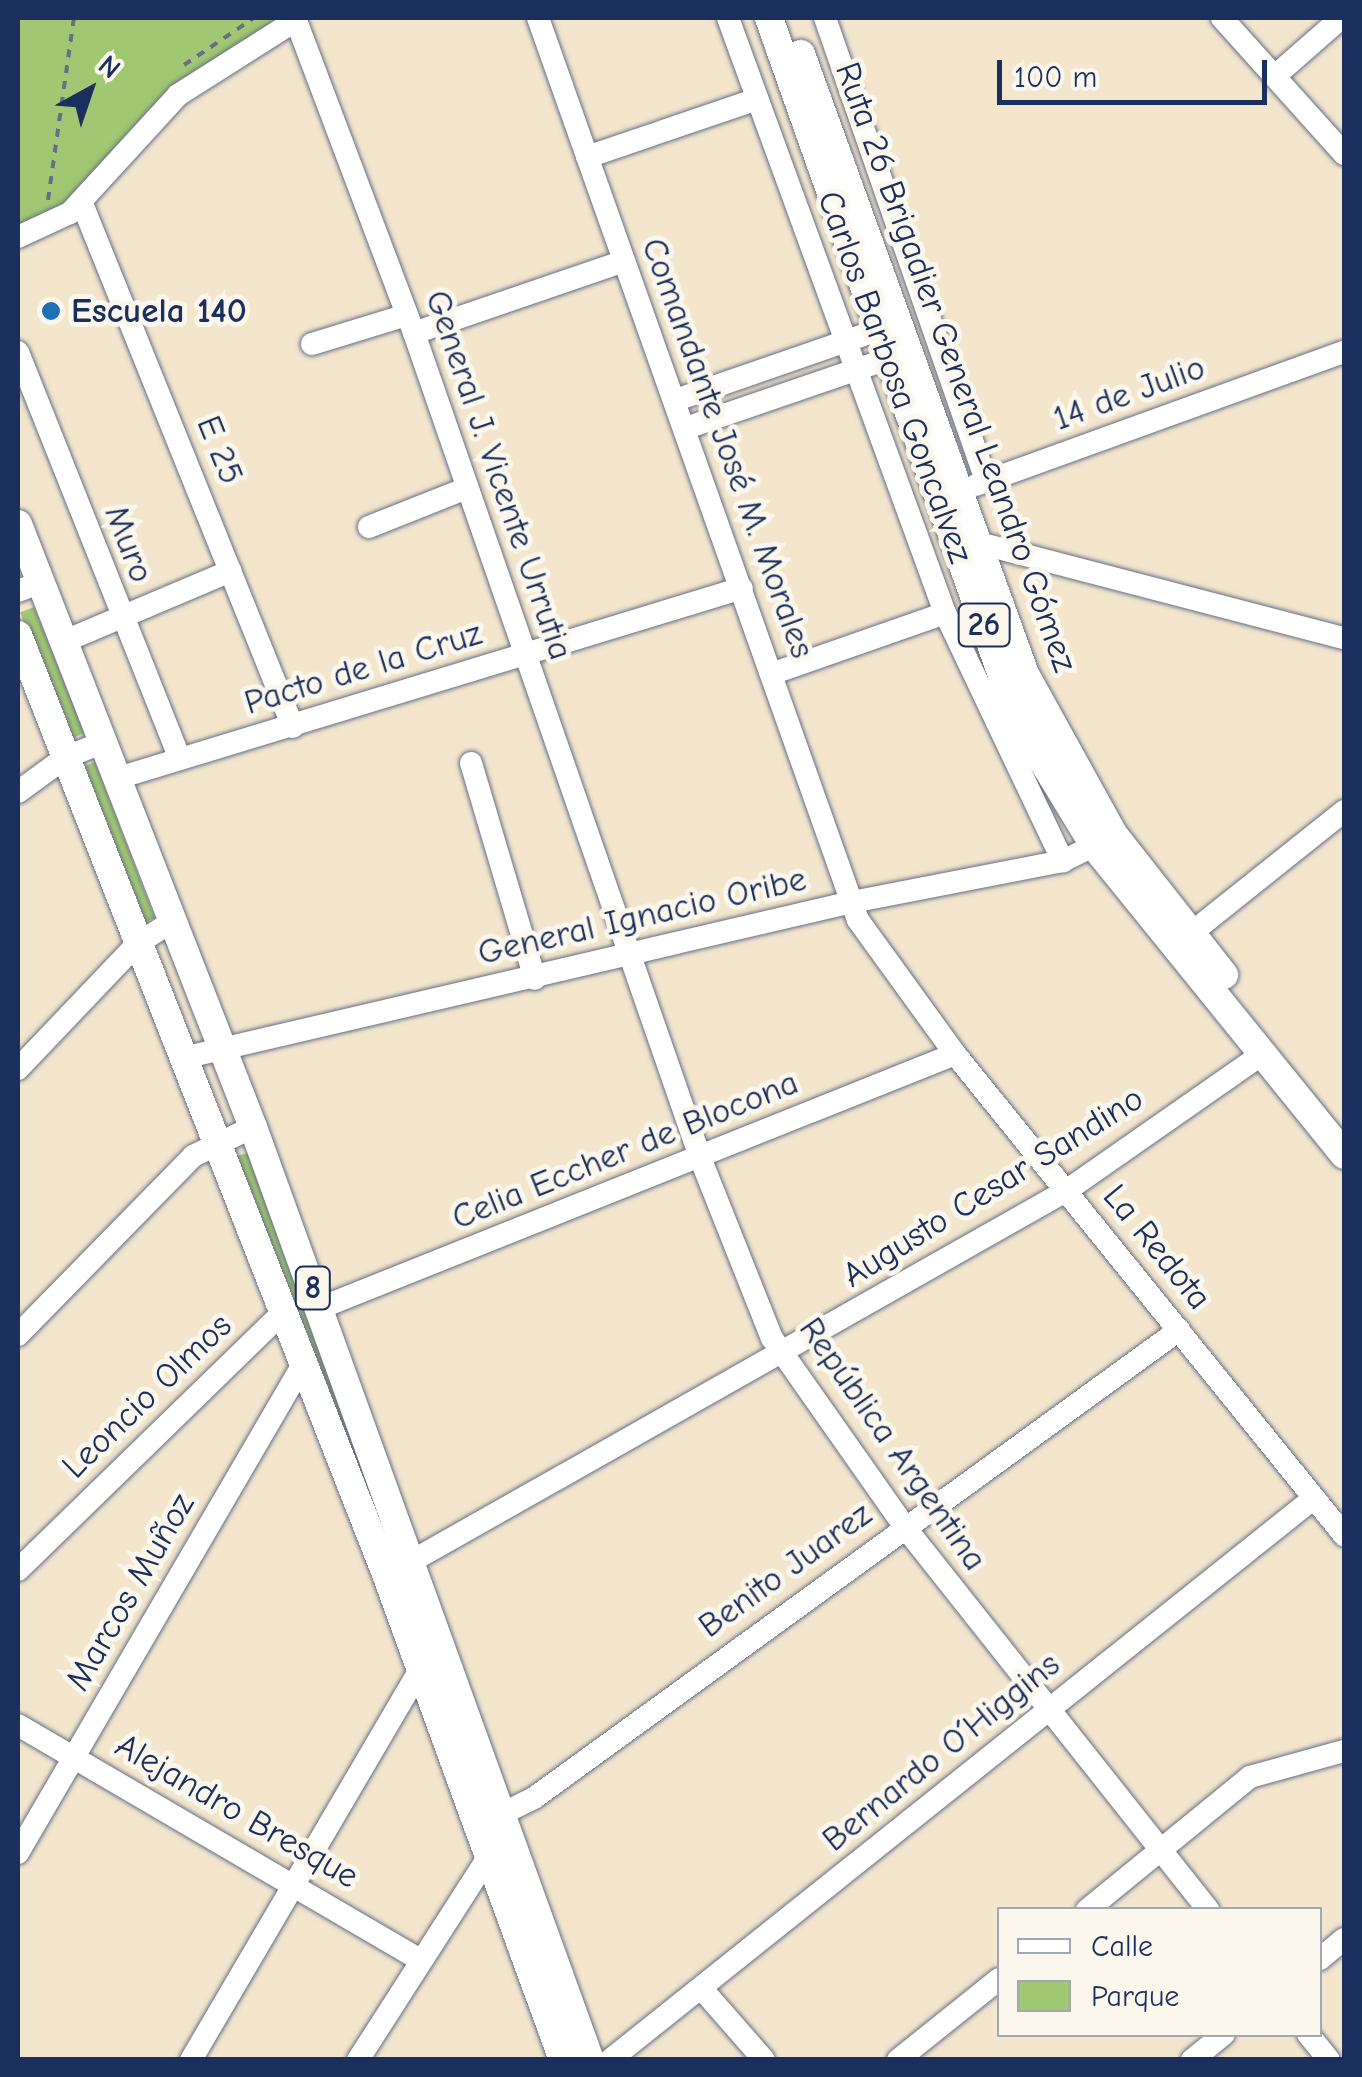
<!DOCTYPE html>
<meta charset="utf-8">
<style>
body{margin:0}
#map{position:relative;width:1362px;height:2077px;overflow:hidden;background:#f3e6cd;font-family:"Comic Neue",sans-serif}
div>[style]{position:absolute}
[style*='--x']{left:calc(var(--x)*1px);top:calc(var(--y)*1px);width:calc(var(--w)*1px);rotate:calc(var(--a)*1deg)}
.green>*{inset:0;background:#a0c772;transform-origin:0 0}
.path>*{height:4px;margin-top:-2px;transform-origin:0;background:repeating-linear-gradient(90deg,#676f85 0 8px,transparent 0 16px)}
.roads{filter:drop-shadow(0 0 2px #676f85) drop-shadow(0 0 2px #676f85)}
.minor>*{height:22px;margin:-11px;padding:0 11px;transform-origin:11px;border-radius:11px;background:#fff}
.major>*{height:28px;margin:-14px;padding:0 14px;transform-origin:14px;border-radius:14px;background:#fff}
.dots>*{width:28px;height:28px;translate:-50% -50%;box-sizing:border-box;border:5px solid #fbf7ec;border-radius:50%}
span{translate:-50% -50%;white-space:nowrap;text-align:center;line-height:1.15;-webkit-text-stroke:10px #fbf7ec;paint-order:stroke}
.shield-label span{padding:2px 8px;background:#fbf7ec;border:2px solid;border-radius:8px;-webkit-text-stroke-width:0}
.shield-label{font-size:32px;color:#1b2f5e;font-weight:700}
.poi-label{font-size:35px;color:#1b2f5e;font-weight:700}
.left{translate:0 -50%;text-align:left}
.street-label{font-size:35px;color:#1b2f5e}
.frame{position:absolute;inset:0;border:20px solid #1b2f5e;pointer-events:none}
.legend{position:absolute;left:997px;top:1907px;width:325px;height:130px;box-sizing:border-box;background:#fbf7ec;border:2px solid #a1a7b3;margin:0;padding:12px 18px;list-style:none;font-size:30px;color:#1b2f5e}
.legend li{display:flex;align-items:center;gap:20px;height:50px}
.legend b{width:50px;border:2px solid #a1a7b3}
.north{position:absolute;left:40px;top:40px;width:100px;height:100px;-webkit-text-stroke:8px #fbf7ec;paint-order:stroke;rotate:40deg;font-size:28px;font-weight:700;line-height:40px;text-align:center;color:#1b2f5e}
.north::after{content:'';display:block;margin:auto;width:35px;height:45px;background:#1b2f5e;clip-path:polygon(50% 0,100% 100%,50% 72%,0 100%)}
.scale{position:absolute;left:997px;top:60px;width:270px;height:45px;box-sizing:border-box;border:5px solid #1b2f5e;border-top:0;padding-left:12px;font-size:30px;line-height:35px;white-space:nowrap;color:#1b2f5e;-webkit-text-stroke:8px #fbf7ec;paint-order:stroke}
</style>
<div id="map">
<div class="green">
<div style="clip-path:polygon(18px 18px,304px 18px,237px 55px,81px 201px,18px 237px)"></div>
<div style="left:34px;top:607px;width:136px;height:15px;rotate:68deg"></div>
<div style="left:95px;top:762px;width:167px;height:13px;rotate:69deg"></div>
<div style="clip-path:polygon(250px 1153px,392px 1548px,387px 1551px,235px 1156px)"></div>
</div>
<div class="path">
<div style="--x:184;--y:65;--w:84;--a:-33.9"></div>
<div style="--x:48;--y:200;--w:184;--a:-81.9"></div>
</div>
<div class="roads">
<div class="minor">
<div style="--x:295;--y:18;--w:337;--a:69.3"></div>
<div style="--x:414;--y:333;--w:875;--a:70.86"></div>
<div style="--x:701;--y:1160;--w:192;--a:68.3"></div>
<div style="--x:772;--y:1338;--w:230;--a:54.9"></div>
<div style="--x:904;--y:1526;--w:490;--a:51.6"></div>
<div style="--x:538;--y:18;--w:957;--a:70.47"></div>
<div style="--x:858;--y:920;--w:165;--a:54.1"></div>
<div style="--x:955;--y:1054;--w:619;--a:51.04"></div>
<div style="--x:728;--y:18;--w:633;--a:69.96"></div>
<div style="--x:945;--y:613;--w:275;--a:64.6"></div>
<div style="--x:825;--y:18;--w:491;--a:70.8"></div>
<div style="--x:1222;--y:18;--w:183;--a:48.1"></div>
<div style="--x:1275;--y:76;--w:88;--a:-41.3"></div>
<div style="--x:587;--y:157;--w:180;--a:-18.8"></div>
<div style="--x:81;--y:201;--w:567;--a:68.05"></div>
<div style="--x:18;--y:237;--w:57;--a:-24.8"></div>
<div style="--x:70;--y:213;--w:160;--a:-47.5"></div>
<div style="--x:178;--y:95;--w:140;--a:-32.4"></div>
<div style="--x:414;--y:333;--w:222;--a:-18.9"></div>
<div style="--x:312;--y:344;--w:99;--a:-17"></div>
<div style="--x:18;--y:352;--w:438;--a:68.3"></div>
<div style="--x:676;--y:400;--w:232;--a:-19.1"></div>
<div style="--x:686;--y:428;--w:231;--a:-18.9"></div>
<div style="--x:976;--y:485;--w:391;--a:-19.9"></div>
<div style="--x:369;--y:527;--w:105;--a:-21.7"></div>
<div style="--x:967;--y:540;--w:390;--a:14.6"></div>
<div style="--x:18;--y:591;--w:25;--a:-21"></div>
<div style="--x:65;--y:641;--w:180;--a:-22.9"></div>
<div style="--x:771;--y:674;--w:184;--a:-19.3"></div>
<div style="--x:471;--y:763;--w:225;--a:73.5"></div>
<div style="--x:118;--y:778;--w:652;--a:-16.93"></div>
<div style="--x:18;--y:792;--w:59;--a:-36.1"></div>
<div style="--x:66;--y:757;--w:41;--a:-21.5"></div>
<div style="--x:1190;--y:934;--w:197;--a:-38.6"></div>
<div style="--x:183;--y:1058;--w:687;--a:-13.13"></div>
<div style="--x:852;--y:902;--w:215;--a:-11"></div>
<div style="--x:1063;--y:861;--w:49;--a:-26.6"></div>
<div style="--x:18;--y:1069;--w:174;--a:-46.4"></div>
<div style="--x:138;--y:943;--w:40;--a:-32"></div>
<div style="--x:320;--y:1308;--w:684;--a:-21.8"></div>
<div style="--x:18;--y:1335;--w:250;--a:-45.6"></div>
<div style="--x:193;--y:1156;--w:67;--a:-25.8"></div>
<div style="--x:18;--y:1570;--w:368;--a:-44.2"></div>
<div style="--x:396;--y:1570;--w:770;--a:-29.5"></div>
<div style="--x:1066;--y:1191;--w:241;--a:-34.9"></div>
<div style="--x:18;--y:1725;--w:466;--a:30.3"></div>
<div style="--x:490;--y:1820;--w:49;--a:-26.6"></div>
<div style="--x:534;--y:1798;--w:797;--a:-35.96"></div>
<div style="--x:18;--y:1853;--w:564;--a:-59.75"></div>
<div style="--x:1087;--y:1910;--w:210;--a:-39.2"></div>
<div style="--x:1250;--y:1777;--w:98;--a:-15.5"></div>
<div style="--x:1320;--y:1959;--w:31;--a:-40"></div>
<div style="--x:702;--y:1989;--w:94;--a:48.9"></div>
<div style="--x:1308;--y:2034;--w:33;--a:51"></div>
<div style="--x:191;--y:2060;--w:452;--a:-59.6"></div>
<div style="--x:358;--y:2060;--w:242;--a:-57.3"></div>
<div style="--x:489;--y:1856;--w:11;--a:-22"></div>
<div style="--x:610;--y:2060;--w:901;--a:-38.6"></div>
<div style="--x:898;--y:2060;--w:129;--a:-38.7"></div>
<div style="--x:1192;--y:2060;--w:41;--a:-39.1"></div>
</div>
<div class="major">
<div style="--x:769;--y:18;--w:700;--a:70.48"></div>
<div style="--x:1003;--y:678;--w:76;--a:65.8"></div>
<div style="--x:1034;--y:747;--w:117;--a:58.6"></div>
<div style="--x:1095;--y:847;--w:396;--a:51"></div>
<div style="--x:801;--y:54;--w:659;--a:70.14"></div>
<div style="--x:1025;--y:674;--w:184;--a:61.1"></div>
<div style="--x:1114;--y:835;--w:178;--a:51.8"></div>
<div style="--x:18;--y:524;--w:647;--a:68.71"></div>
<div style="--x:253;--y:1127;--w:992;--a:70.14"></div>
<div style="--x:18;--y:635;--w:1009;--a:68.6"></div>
<div style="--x:386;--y:1574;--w:517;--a:69.99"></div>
</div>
</div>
<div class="dots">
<div style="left:51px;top:311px;background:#1f6fb2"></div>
</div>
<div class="shield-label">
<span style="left:984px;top:625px">26</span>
<span style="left:313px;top:1288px">8</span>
</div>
<div class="poi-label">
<span class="left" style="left:71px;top:311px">Escuela 140</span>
</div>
<div class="street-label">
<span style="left:956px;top:367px;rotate:70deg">Ruta 26 Brigadier General Leandro Gómez</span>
<span style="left:895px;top:377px;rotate:70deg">Carlos Barbosa Goncalvez</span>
<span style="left:1129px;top:393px;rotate:-20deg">14 de Julio</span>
<span style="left:728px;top:448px;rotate:70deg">Comandante José M. Morales</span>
<span style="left:220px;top:450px;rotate:68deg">E 25</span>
<span style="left:499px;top:475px;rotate:71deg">General J. Vicente Urrutia</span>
<span style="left:129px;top:544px;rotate:69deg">Muro</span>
<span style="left:363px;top:668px;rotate:-17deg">Pacto de la Cruz</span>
<span style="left:642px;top:916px;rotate:-13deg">General Ignacio Oribe</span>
<span style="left:625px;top:1150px;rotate:-22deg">Celia Eccher de Blocona</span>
<span style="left:993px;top:1187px;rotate:-32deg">Augusto Cesar Sandino</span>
<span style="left:1157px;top:1247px;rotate:51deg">La Redota</span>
<span style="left:147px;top:1396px;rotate:-44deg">Leoncio Olmos</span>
<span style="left:893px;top:1444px;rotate:55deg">República Argentina</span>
<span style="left:785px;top:1570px;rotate:-36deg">Benito Juarez</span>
<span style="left:130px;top:1592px;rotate:-60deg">Marcos Muñoz</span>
<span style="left:941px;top:1752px;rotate:-39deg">Bernardo O´Higgins</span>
<span style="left:237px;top:1811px;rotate:30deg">Alejandro Bresque</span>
</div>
<div class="frame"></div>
<ul class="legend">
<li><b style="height:12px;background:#fff"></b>Calle</li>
<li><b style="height:28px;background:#a0c772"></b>Parque</li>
</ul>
<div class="north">N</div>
<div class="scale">100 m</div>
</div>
